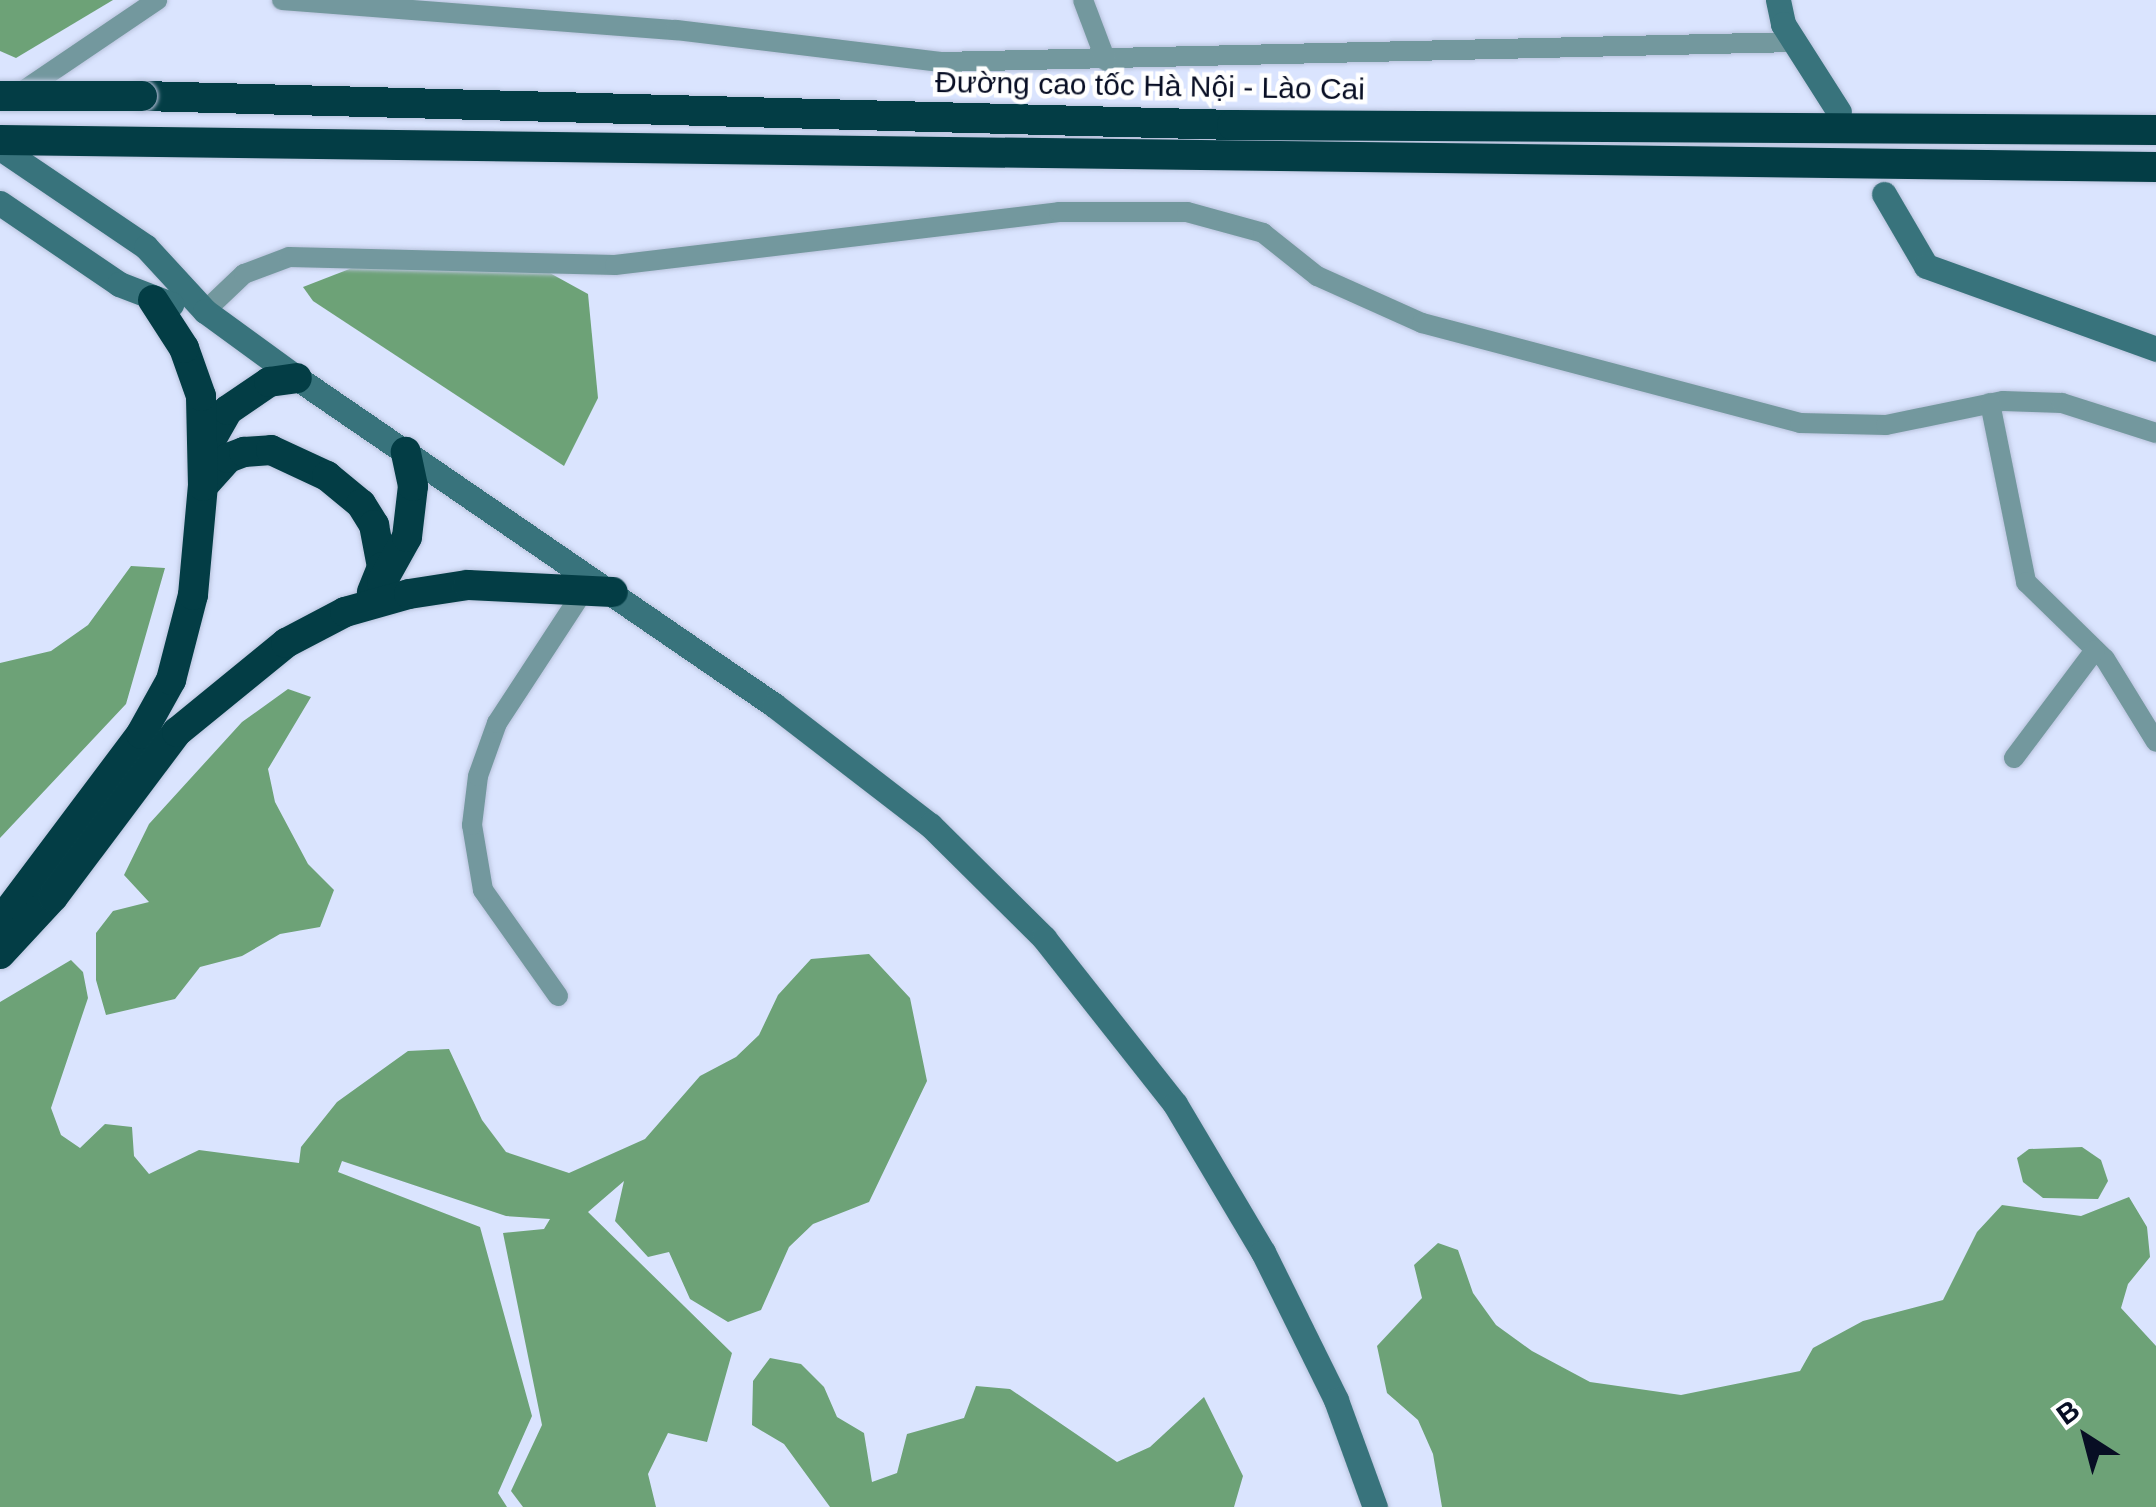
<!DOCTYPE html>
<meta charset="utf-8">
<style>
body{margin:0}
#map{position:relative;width:2156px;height:1507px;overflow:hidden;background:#dae4fe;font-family:Arial,sans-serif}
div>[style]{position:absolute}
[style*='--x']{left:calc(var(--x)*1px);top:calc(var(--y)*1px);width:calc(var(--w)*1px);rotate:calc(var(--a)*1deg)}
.water>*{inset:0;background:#6da277}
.roads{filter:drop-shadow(0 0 2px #b8c2db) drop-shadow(0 0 2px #b8c2db)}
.street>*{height:20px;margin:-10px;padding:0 10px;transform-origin:10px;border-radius:10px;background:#73989e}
.secondary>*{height:25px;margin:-12.5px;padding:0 12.5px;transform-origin:12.5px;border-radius:12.5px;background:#38737c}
.highway>*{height:30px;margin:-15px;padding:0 15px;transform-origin:15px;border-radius:15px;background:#033d45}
.bridges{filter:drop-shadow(0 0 2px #b8c2db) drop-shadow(0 0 2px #b8c2db)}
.highway-bridge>*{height:30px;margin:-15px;padding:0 15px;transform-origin:15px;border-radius:15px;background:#033d45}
span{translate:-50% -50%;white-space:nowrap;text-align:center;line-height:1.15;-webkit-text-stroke:9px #fff;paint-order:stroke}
.street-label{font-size:30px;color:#080e24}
.north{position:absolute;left:2036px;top:1387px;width:100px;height:100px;-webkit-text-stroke:8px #fff;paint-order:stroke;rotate:324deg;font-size:28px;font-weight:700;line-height:40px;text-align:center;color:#080e24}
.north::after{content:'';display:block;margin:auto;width:35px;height:45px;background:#080e24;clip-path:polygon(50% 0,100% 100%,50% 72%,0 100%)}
</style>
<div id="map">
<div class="water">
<div style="clip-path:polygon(0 0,113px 0,16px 58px,0 51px)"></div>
<div style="clip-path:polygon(352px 268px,548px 272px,588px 294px,598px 398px,564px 466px,313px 301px,303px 287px)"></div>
<div style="clip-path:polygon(131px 566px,165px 568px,126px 704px,0 838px,0 663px,51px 651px,88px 625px)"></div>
<div style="clip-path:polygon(288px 689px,311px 697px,268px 769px,275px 802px,308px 864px,334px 890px,320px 927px,280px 934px,242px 956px,200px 967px,175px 999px,106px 1015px,96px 980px,96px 933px,113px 911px,149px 902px,124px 875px,149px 824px,242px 722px)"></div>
<div style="clip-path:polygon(869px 954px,910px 998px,927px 1081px,869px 1202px,813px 1224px,789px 1247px,761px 1310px,728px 1322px,690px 1299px,669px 1252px,648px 1257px,615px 1221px,624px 1181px,588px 1212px,732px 1353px,707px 1442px,668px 1433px,648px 1474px,656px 1507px,523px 1507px,511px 1491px,542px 1425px,503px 1233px,544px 1229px,550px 1219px,506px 1216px,342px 1161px,338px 1172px,480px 1227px,532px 1416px,498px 1493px,507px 1507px,0 1507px,0 1002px,71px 960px,83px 972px,88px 998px,51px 1108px,61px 1135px,80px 1148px,105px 1124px,132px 1127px,134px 1156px,149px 1174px,199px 1150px,299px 1163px,301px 1147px,337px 1102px,408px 1051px,449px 1049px,482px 1120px,506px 1152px,569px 1173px,645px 1139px,700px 1076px,736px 1057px,759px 1035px,778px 995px,811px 959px)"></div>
<div style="clip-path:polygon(2082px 1147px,2101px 1160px,2108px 1181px,2098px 1199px,2043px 1198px,2023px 1182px,2017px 1158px,2029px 1149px)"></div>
<div style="clip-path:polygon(2129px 1197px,2147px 1227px,2150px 1257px,2128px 1284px,2121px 1308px,2156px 1346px,2156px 1507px,1442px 1507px,1433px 1454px,1418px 1420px,1387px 1393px,1377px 1346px,1422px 1298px,1414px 1265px,1438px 1243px,1458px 1250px,1473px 1293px,1496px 1325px,1532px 1351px,1590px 1382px,1681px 1395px,1800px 1371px,1813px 1348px,1863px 1321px,1943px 1300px,1977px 1232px,2002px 1205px,2081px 1216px)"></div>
<div style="clip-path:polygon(770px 1358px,801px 1364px,824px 1387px,837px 1417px,864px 1433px,872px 1482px,897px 1473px,907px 1434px,964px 1418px,976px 1386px,1010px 1389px,1117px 1462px,1150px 1447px,1204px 1397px,1243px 1476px,1234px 1507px,830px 1507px,784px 1444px,752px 1425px,753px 1381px)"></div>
</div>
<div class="roads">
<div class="street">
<div style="--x:282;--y:0;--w:395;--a:4.4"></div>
<div style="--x:676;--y:30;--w:267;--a:6.9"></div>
<div style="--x:941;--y:62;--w:854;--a:-1.34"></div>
<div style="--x:1083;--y:0;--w:65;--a:69.3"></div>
<div style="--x:14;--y:97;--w:173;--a:-34.1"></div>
<div style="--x:205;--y:311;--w:54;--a:-43.5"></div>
<div style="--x:244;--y:274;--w:48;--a:-20.7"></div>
<div style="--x:289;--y:257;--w:326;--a:1.4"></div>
<div style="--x:615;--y:265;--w:447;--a:-6.8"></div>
<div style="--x:1059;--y:212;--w:128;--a:0"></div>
<div style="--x:1187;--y:212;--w:79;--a:15.4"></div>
<div style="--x:1263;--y:233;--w:69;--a:38.5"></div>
<div style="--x:1317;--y:276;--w:115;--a:24.1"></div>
<div style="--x:1422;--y:323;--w:391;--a:14.8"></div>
<div style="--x:1800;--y:423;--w:86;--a:1.3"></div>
<div style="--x:1886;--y:425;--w:119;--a:-11.6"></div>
<div style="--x:2003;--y:401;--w:59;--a:1.9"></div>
<div style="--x:2062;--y:403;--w:99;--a:17.7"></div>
<div style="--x:1990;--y:403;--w:183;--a:78.6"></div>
<div style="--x:2026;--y:582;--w:110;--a:44.3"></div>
<div style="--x:2105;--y:659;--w:97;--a:58.4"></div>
<div style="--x:2014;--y:758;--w:135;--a:-53.1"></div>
<div style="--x:558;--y:996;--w:130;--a:-125.3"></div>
<div style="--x:483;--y:890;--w:66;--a:-99.6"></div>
<div style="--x:472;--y:825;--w:49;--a:-83"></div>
<div style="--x:478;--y:776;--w:56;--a:-70.3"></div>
<div style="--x:497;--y:723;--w:159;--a:-56.8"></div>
</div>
<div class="secondary">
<div style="--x:1778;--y:0;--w:25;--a:78"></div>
<div style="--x:1783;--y:24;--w:104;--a:57.5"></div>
<div style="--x:0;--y:148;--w:176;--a:34.1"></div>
<div style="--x:146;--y:247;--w:87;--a:47.3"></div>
<div style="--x:205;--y:311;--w:114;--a:36.1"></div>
<div style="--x:297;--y:378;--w:578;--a:34.43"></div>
<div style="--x:774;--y:705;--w:197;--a:37.6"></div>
<div style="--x:930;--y:825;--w:161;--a:44.7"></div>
<div style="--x:1044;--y:938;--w:211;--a:51.7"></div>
<div style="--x:1175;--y:1104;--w:172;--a:59.3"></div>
<div style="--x:1263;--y:1252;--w:165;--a:63.7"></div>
<div style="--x:1336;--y:1400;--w:114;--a:70"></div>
<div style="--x:1884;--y:194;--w:83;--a:59.7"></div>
<div style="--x:1926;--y:266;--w:245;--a:19.8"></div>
<div style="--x:0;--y:203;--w:144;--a:34.2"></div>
<div style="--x:119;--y:284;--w:56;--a:21"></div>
</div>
<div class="highway">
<div style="--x:142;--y:96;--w:1090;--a:1.52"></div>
<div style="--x:1232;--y:125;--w:924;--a:0.31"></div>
<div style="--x:0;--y:140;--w:2156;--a:0.72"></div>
<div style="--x:204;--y:452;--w:48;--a:-60.3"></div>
<div style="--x:228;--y:410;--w:50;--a:-34.3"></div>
<div style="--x:269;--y:382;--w:28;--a:-8"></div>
<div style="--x:203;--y:486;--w:38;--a:-48"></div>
<div style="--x:228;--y:458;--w:17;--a:-21"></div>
<div style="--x:244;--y:452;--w:27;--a:-4"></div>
<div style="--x:271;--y:450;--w:62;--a:24.9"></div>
<div style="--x:327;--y:476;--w:44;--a:39.5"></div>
<div style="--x:361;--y:504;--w:25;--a:58"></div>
<div style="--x:374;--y:525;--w:43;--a:79.2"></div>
<div style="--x:382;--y:567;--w:27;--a:112"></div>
<div style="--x:382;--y:582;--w:51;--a:-60.9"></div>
<div style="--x:407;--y:537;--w:51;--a:-83.3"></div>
<div style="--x:413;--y:486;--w:35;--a:-102"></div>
<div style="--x:0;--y:922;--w:235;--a:-53.1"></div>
<div style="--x:141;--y:734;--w:62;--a:-60.9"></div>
<div style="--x:171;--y:680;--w:88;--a:-75.5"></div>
<div style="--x:193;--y:595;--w:109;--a:-84.8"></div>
<div style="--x:203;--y:486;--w:90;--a:-91.3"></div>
<div style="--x:201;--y:396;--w:51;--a:-109.5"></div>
<div style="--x:184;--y:348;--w:57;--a:-122.9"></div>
<div style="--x:0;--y:954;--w:78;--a:-47.1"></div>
<div style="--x:53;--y:897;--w:206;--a:-53.1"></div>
<div style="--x:177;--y:732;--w:141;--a:-39.2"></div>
<div style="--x:286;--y:643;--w:67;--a:-27.7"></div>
<div style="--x:345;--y:612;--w:66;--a:-15.7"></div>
<div style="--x:409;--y:594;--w:60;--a:-8.7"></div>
<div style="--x:468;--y:585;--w:145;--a:2.8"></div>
</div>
</div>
<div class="bridges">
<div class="highway-bridge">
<div style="--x:0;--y:96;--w:142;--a:0"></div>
</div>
</div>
<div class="street-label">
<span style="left:1150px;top:86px;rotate:1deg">Đường cao tốc Hà Nội - Lào Cai</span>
</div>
<div class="north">B</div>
</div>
